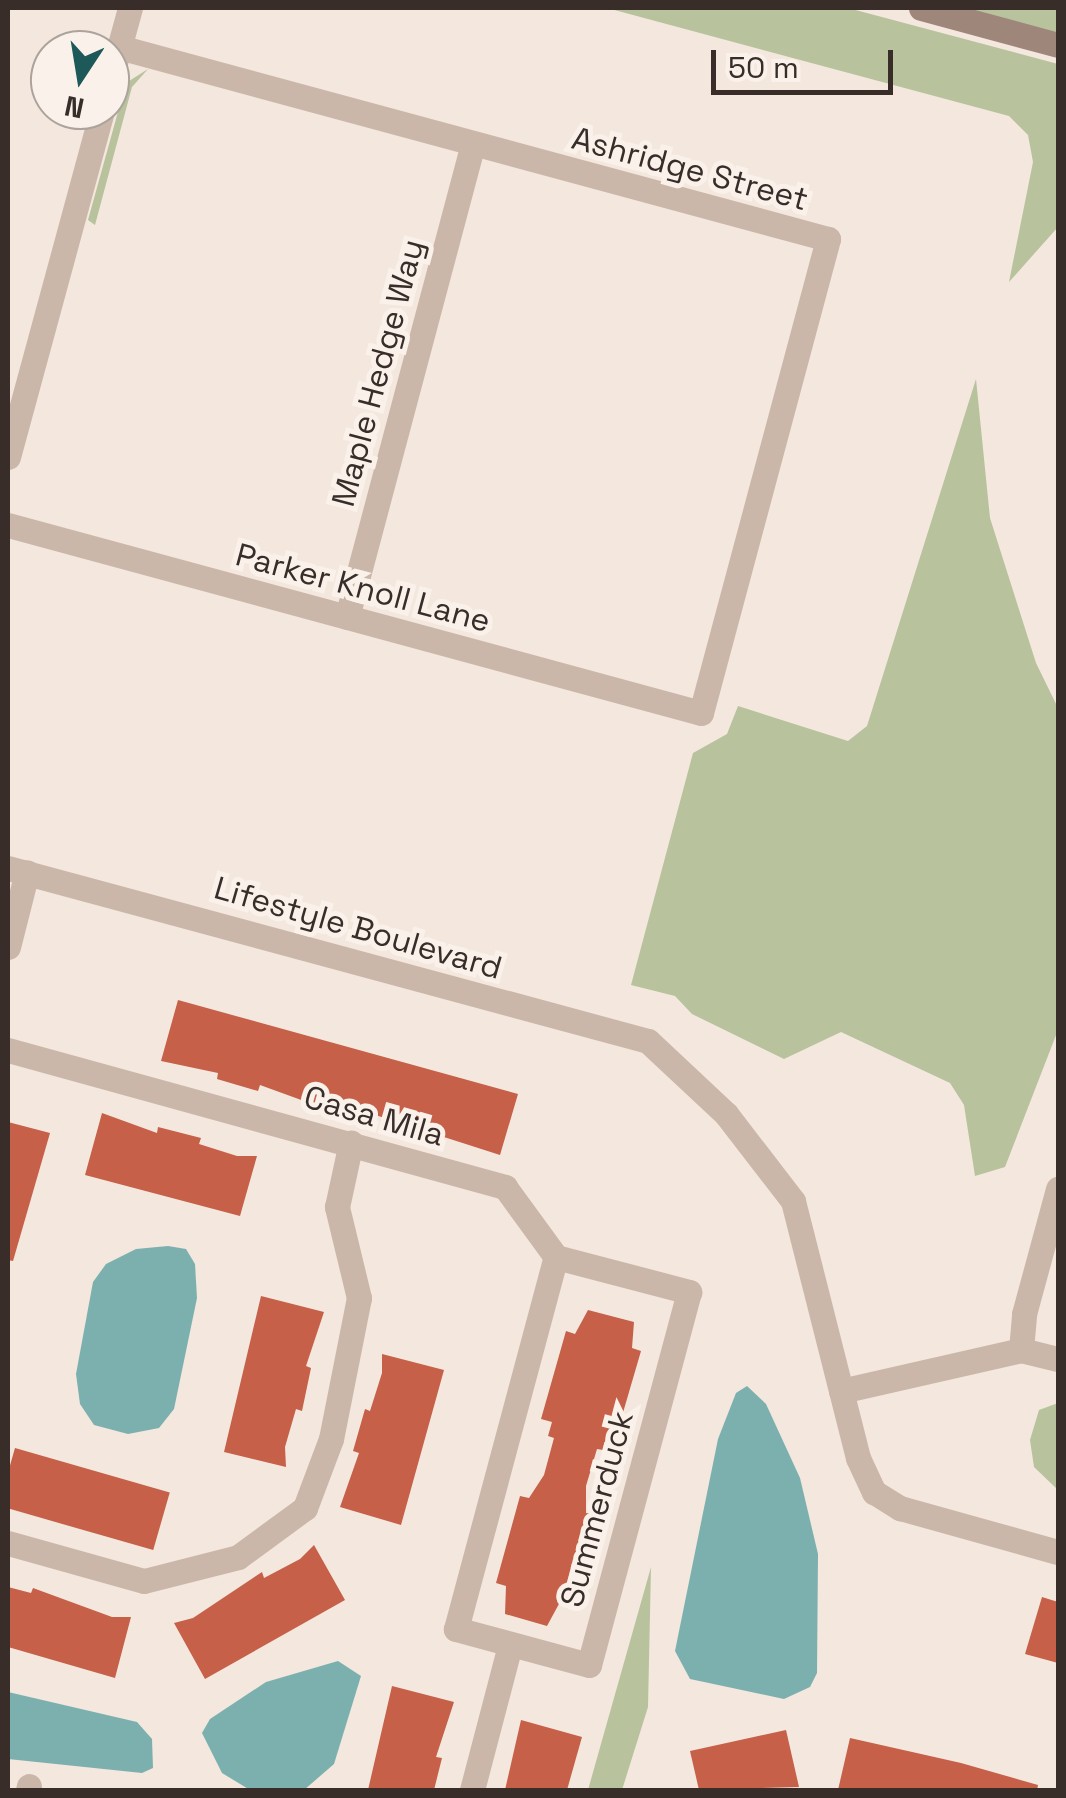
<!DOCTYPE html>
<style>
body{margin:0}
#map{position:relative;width:1066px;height:1798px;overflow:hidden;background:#f3e7de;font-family:"Space Grotesk",sans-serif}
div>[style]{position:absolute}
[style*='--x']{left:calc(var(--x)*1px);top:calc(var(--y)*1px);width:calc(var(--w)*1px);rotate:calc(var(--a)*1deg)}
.green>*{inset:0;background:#b8c29d}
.water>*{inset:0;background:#7cb0af}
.building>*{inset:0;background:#c66048;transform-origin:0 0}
.minor>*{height:25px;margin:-12.5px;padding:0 12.5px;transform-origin:12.5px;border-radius:12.5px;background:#cbb7a9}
.secondary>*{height:25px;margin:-12.5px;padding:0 12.5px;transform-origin:12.5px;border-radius:12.5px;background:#9f867a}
span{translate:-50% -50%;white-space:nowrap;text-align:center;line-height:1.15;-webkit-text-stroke:10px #faf2ea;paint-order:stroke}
.street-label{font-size:32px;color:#382d29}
.frame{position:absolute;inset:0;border:10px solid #382d29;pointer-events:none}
.north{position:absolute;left:30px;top:30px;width:100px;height:100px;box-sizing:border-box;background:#faf2ea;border:2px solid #aca39d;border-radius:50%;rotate:192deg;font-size:28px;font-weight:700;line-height:40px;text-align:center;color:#382d29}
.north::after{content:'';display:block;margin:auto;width:35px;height:45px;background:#1e595a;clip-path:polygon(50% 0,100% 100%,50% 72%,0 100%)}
.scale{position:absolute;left:711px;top:50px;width:182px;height:45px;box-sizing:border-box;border:5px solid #382d29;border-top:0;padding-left:12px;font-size:30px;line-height:35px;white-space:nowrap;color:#382d29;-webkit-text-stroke:8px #faf2ea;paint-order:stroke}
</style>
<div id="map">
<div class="green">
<div style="clip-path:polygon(607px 8px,848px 8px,1058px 64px,1058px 227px,1009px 282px,1033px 162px,1028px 135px,1009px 116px)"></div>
<div style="clip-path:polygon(959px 8px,1058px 8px,1058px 36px)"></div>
<div style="clip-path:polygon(148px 69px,132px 87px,95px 225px,88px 220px,126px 83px)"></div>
<div style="clip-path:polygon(976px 379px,990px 518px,1036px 663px,1058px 708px,1058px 1030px,1005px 1167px,975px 1176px,964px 1105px,950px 1083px,841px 1032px,784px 1059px,692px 1014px,675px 996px,631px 985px,693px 753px,727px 734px,738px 706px,848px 741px,867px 726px)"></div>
<div style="clip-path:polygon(1058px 1403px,1058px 1490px,1034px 1467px,1030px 1440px,1039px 1410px)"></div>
<div style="clip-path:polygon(651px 1567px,648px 1707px,622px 1790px,588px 1790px)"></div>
</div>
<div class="water">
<div style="clip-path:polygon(168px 1246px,186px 1249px,195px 1264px,197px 1298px,174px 1409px,159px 1428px,128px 1434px,94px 1425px,80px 1404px,76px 1374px,93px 1282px,106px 1264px,136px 1249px)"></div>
<div style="clip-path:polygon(747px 1386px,766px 1404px,800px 1478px,818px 1554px,817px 1673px,810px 1687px,784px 1699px,690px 1679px,675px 1651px,718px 1439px,736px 1393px)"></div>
<div style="clip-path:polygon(338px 1661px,361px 1676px,334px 1764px,304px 1790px,250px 1790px,222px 1773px,202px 1733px,210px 1719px,266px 1682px)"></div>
<div style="clip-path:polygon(8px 1692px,137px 1722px,152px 1739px,153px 1768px,142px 1773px,8px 1759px)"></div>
</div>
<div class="building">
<div style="clip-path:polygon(178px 1000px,518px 1094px,500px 1155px,366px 1112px,315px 1105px,260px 1085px,258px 1091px,217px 1079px,218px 1073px,161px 1061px)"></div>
<div style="clip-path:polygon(102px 1113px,157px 1133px,158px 1127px,201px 1138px,199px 1144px,237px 1156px,257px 1156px,240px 1216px,85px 1175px)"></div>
<div style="clip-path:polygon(8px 1122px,50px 1133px,13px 1261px,8px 1260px)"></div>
<div style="clip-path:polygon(261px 1296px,324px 1312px,306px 1366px,311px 1368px,302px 1411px,296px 1409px,285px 1447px,286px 1467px,224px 1452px)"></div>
<div style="clip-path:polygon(588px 1310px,634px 1322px,632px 1348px,641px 1351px,615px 1440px,606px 1437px,603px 1450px,597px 1449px,586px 1486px,586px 1513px,596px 1515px,569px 1605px,560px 1602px,547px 1626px,505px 1614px,506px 1586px,496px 1583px,520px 1496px,529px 1498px,544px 1475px,554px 1438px,548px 1436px,552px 1422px,541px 1419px,566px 1331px,575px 1334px)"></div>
<div style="clip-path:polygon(382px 1354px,444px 1370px,401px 1525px,340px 1507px,359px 1453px,353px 1451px,365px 1409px,370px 1411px,382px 1373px)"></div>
<div style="left:15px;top:1448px;width:161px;height:60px;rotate:16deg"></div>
<div style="clip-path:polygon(314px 1545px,345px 1600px,205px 1679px,174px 1623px,193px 1618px,262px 1572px,264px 1578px,300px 1559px)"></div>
<div style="clip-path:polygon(8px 1587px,31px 1593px,33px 1588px,112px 1617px,131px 1617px,115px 1678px,8px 1647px)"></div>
<div style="clip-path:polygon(1042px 1597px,1058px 1602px,1058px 1663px,1025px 1654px)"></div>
<div style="clip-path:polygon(392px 1686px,454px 1702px,436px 1757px,442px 1758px,434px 1790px,368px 1790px)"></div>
<div style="clip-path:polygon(521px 1720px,582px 1737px,567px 1790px,505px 1790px)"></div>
<div style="clip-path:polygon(786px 1730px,799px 1787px,699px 1790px,690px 1751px)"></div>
<div style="clip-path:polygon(850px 1738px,961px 1763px,1038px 1785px,1037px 1790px,838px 1790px)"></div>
</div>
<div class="minor">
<div style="--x:110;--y:81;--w:76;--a:-74.7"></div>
<div style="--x:8;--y:457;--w:360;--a:-74.8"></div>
<div style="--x:8;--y:525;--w:718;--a:15.18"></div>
<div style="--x:701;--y:713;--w:491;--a:-75"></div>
<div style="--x:828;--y:239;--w:735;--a:-164.85"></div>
<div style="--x:347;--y:617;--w:487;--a:-75.1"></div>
<div style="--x:8;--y:868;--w:663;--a:15.13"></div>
<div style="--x:648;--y:1041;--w:107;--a:43.1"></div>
<div style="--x:726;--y:1114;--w:110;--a:52.4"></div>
<div style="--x:793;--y:1201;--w:265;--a:75.8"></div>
<div style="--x:858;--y:1458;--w:38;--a:65"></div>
<div style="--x:874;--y:1492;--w:31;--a:32"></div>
<div style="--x:900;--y:1508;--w:164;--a:15.6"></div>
<div style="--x:8;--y:947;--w:77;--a:-75.8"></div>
<div style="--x:8;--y:1050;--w:516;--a:15.41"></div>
<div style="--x:505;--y:1187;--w:87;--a:53.9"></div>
<div style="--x:556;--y:1257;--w:138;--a:14.7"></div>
<div style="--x:689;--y:1292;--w:386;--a:105"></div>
<div style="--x:589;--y:1665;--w:138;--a:-164.9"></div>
<div style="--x:456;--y:1629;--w:385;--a:-75"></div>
<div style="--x:1021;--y:1350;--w:36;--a:-85"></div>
<div style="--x:1024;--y:1314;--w:130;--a:-74.8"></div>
<div style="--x:841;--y:1391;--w:185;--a:-12.8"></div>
<div style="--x:1021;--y:1350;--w:38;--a:14"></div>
<div style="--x:8;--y:1543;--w:141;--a:15.6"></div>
<div style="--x:144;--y:1581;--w:97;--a:-14.3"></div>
<div style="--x:238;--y:1557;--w:83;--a:-36.2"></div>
<div style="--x:305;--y:1508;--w:74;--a:-69.4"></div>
<div style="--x:331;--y:1439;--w:144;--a:-78.8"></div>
<div style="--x:359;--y:1298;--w:94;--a:-103.6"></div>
<div style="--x:337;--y:1207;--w:66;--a:-77.8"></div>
<div style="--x:28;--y:1790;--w:4;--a:-76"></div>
<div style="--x:472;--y:1790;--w:150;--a:-75.3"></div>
</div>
<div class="secondary">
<div style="--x:921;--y:8;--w:142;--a:15.1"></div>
</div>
<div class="street-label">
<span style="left:690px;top:169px;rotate:15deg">Ashridge Street</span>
<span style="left:378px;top:373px;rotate:-75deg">Maple Hedge Way</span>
<span style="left:363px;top:588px;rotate:15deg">Parker Knoll Lane</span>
<span style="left:358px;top:928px;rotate:16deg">Lifestyle Boulevard</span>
<span style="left:374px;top:1116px;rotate:16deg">Casa Mila</span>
<span style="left:597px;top:1509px;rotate:-75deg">Summerduck</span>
</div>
<div class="frame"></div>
<div class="north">N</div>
<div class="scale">50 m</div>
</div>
